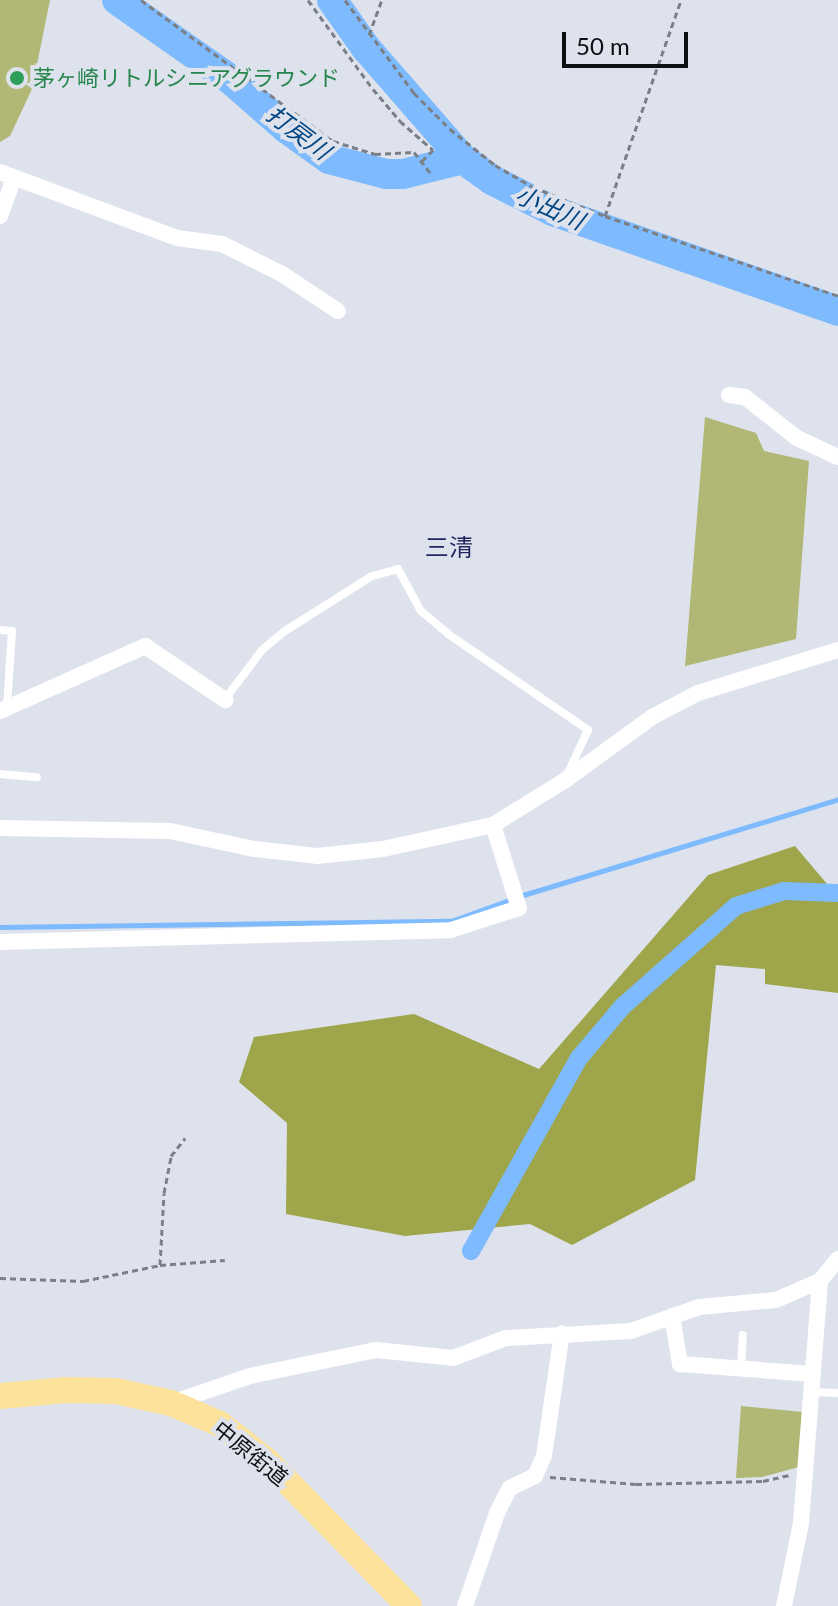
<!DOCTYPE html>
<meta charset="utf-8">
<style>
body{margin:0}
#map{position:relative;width:838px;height:1606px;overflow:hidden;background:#dde2ed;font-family:Lato,"Noto Sans JP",sans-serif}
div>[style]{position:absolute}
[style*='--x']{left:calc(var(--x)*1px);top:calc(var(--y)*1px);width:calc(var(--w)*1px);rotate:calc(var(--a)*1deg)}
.green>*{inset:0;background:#b1b775}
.forest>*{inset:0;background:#9fa54a}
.stream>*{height:5px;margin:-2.5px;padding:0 2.5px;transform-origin:2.5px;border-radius:2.5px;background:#7ebafe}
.canal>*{height:18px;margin:-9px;padding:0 9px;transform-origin:9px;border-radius:9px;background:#7ebafe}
.river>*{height:30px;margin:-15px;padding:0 15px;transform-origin:15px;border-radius:15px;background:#7ebafe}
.path>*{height:3px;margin-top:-1.5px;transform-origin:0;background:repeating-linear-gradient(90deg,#7b7f86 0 6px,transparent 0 10px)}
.lane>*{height:8px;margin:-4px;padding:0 4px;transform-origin:4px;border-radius:4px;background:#fff}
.street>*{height:16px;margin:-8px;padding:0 8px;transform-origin:8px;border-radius:8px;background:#fff}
.primary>*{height:26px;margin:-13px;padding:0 13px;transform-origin:13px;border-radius:13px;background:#fde29b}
.dots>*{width:22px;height:22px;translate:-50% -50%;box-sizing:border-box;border:4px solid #dde2ed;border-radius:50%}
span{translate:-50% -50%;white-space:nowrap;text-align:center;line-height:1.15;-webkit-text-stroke:8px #dde2ed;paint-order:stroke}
.leisure-label{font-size:22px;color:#27864d}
.left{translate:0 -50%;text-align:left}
.street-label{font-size:22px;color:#0e1013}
.water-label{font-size:24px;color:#014682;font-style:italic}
.neighbourhood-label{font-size:24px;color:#232760}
.scale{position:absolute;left:562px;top:32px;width:126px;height:36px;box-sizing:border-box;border:4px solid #0e1013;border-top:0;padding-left:10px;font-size:24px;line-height:28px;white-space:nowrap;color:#0e1013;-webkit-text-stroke:6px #dde2ed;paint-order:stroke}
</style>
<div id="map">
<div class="green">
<div style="clip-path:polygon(0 0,50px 0,32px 89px,10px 136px,0 142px)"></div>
<div style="clip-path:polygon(705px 417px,756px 433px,764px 451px,809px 461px,796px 639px,685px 666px)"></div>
<div style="clip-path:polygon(741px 1406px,803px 1412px,799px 1467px,762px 1477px,736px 1478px)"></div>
</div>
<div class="forest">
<div style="clip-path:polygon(795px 846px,838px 897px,838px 993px,765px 984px,765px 969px,716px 965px,695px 1180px,572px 1245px,530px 1224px,405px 1236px,286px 1214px,287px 1123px,239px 1082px,254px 1037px,414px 1014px,539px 1069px,708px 875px)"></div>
</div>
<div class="stream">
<div style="--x:0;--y:927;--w:451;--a:-0.8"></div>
<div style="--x:451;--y:921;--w:77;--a:-19.9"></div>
<div style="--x:523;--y:895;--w:329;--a:-16.9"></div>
</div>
<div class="canal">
<div style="--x:471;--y:1251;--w:221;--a:-60.8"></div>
<div style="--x:579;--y:1058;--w:68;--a:-49.8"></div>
<div style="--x:623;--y:1006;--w:151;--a:-41.5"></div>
<div style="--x:736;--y:906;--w:50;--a:-17.4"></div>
<div style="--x:784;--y:891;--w:54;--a:2.1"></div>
</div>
<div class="river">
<div style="--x:117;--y:0;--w:138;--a:35"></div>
<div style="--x:230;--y:79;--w:74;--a:41.2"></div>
<div style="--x:286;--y:128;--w:53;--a:35.8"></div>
<div style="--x:329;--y:159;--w:59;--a:14.7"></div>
<div style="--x:386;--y:174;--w:17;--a:0"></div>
<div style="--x:403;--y:174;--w:62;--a:-14"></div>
<div style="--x:332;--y:0;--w:59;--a:54.7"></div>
<div style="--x:366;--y:48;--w:147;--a:48.9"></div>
<div style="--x:463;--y:159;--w:36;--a:36"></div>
<div style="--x:492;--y:180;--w:68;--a:26.9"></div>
<div style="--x:553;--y:211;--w:302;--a:19.3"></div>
</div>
<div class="path">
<div style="--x:141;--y:0;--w:238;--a:36.3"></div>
<div style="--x:333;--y:141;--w:44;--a:17.2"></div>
<div style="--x:375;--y:154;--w:39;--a:-3"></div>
<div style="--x:414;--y:152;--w:28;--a:52"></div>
<div style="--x:308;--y:0;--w:110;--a:53.9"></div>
<div style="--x:373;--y:89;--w:42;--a:49.8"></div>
<div style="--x:400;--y:121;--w:44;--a:41.3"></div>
<div style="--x:433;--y:150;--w:16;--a:135"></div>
<div style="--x:345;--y:0;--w:116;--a:53.4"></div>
<div style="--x:414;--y:93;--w:51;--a:45"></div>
<div style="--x:450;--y:129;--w:58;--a:38.7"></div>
<div style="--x:495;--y:165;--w:44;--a:30.1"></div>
<div style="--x:533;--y:187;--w:78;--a:21.9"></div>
<div style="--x:605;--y:216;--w:246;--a:18.9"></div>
<div style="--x:369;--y:35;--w:37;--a:-70"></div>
<div style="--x:605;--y:216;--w:229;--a:-70.6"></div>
<div style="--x:160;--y:1265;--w:72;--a:-86.8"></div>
<div style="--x:164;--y:1193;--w:38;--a:-79"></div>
<div style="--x:171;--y:1156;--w:23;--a:-52"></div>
<div style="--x:0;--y:1278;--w:83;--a:2.1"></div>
<div style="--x:83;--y:1281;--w:79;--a:-11.7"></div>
<div style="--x:160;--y:1265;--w:65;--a:-4.4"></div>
<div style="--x:550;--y:1477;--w:86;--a:4.7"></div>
<div style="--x:636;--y:1484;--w:127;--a:-1.4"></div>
<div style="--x:763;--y:1481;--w:28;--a:-13"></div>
</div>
<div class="lane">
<div style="--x:0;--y:630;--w:12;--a:5"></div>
<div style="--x:12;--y:631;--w:76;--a:93.8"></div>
<div style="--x:225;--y:699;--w:61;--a:-52.9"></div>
<div style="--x:262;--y:650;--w:30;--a:-40"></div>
<div style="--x:285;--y:631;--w:103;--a:-32.3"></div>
<div style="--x:372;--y:576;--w:27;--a:-15"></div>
<div style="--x:398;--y:569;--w:48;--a:61.3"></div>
<div style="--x:421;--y:611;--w:35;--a:40"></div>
<div style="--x:448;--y:634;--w:170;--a:34.4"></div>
<div style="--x:588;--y:730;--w:47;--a:114.9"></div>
<div style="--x:0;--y:774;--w:37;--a:5"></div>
<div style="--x:741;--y:1368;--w:33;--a:-87"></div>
<div style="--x:812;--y:1392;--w:26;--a:2"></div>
</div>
<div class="street">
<div style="--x:0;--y:172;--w:189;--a:20.4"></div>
<div style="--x:177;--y:238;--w:45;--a:7.6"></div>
<div style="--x:222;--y:244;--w:67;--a:26.6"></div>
<div style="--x:282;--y:274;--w:67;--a:33.5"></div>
<div style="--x:0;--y:216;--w:40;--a:-69.8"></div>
<div style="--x:729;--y:395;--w:16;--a:7"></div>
<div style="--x:745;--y:397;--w:66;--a:38.3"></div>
<div style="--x:797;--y:438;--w:45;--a:24.9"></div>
<div style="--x:0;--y:711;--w:159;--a:-24.1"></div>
<div style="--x:145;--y:646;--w:97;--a:34"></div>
<div style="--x:0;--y:828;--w:170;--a:1"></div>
<div style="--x:170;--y:831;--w:86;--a:12.1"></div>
<div style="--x:254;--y:849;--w:63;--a:6.3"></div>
<div style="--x:317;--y:856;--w:66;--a:-6.1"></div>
<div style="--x:383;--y:849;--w:113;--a:-12.3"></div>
<div style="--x:493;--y:825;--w:84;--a:-31.8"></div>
<div style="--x:564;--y:781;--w:109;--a:-36"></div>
<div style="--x:652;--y:717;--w:52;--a:-27.6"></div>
<div style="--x:698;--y:693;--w:146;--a:-17.1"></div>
<div style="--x:0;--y:942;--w:451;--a:-1.5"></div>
<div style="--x:451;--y:930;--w:71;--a:-17.9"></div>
<div style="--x:519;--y:908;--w:87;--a:-107.4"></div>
<div style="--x:672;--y:1316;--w:49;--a:80.5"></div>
<div style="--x:680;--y:1364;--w:133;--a:4.3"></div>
<div style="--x:171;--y:1403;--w:83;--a:-18.9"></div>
<div style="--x:250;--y:1376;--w:129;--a:-11.7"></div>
<div style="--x:376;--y:1350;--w:77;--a:5.9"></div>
<div style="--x:453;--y:1358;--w:57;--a:-20.7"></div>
<div style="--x:506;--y:1338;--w:125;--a:-3.2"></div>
<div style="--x:631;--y:1331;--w:72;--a:-19.4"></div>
<div style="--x:699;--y:1307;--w:77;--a:-5.2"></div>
<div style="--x:776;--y:1300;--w:48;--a:-23.4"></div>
<div style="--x:820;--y:1281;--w:28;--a:-51"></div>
<div style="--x:465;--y:1606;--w:98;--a:-71"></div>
<div style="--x:497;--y:1513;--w:28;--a:-63"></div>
<div style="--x:510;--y:1488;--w:28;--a:-26"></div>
<div style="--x:535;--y:1476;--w:22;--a:-66"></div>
<div style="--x:544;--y:1456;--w:124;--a:-81.7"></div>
<div style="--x:784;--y:1606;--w:85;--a:-78.4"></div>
<div style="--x:801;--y:1523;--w:243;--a:-85.5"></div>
</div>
<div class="primary">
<div style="--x:0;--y:1396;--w:67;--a:-5.1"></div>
<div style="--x:67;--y:1390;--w:49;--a:1.2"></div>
<div style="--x:116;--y:1391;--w:56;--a:12.3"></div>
<div style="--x:171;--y:1403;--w:53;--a:23.2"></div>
<div style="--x:220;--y:1424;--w:60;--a:38.2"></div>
<div style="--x:267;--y:1461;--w:203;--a:45.6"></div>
</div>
<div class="dots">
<div style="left:17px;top:78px;background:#2e9e5b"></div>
</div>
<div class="leisure-label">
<span class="left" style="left:33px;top:78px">茅ヶ崎リトルシニアグラウンド</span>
</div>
<div class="street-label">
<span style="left:251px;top:1453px;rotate:39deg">中原街道</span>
</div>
<div class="water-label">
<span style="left:299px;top:132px;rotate:37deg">打戻川</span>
<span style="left:550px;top:207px;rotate:24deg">小出川</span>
</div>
<div class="neighbourhood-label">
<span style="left:449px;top:547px">三清</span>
</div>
<div class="scale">50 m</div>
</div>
